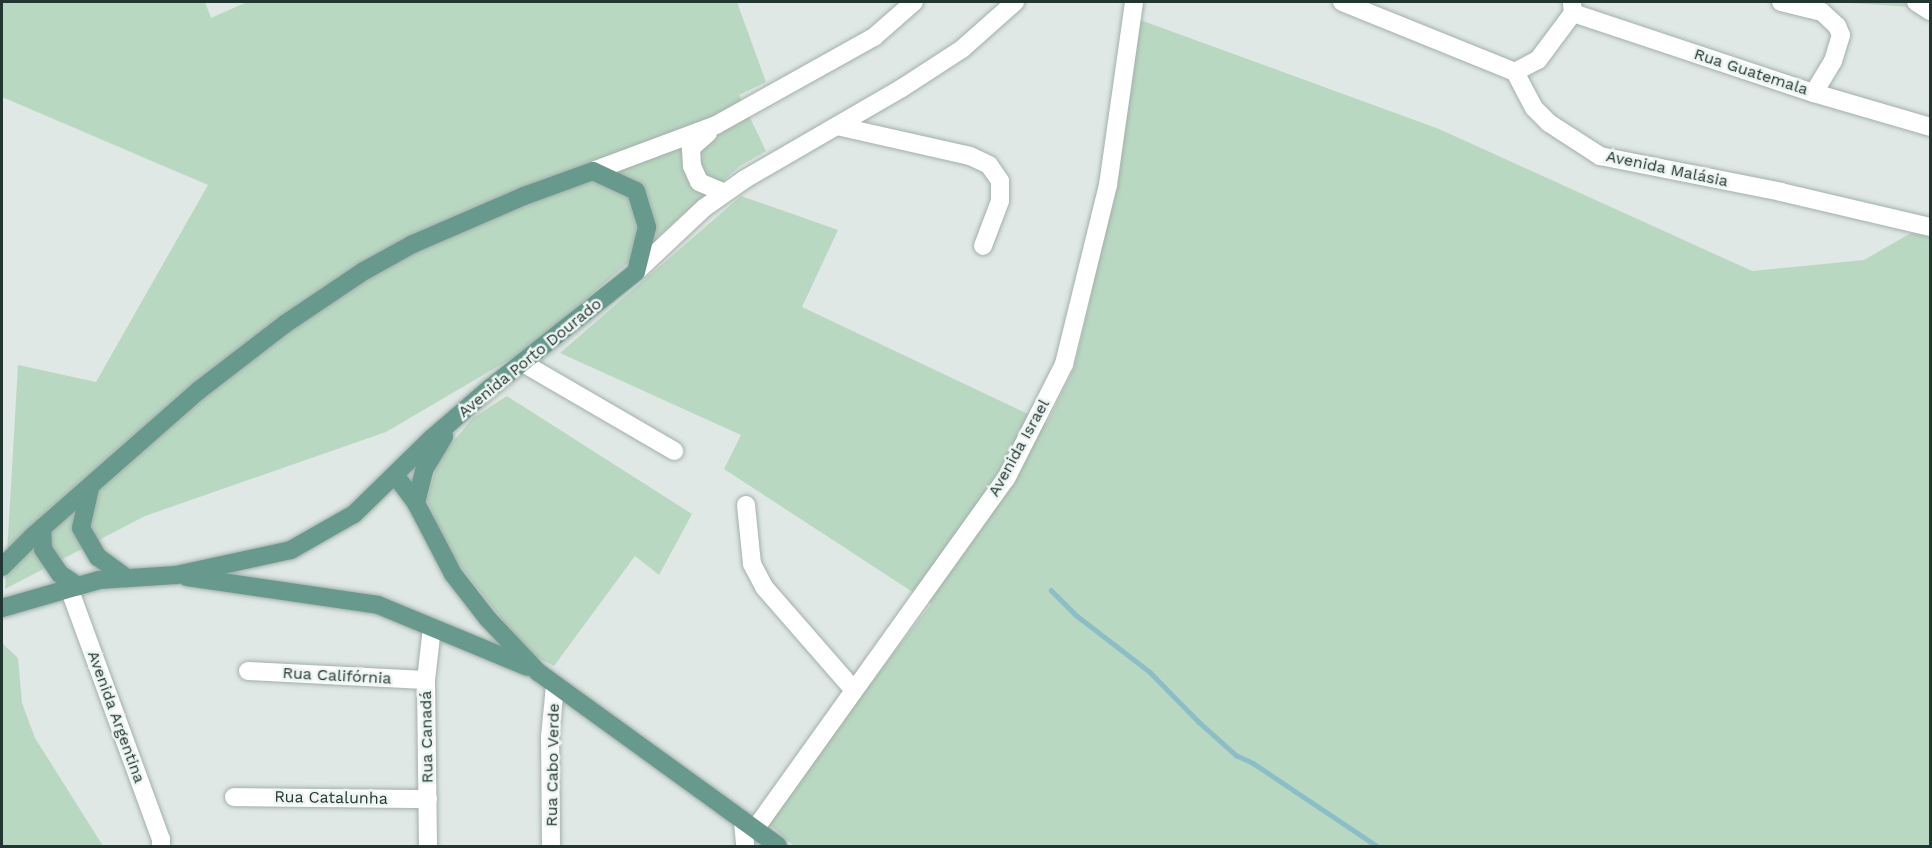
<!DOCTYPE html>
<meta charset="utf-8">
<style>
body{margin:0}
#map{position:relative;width:1932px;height:848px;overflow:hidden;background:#dfe8e4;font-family:"Work Sans",sans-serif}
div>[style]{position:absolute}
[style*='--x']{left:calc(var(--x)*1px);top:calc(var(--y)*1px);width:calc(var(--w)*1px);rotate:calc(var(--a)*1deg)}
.green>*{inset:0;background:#b9d8c2}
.stream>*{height:4.5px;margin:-2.25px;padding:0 2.25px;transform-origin:2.25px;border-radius:2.25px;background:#8cbec8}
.roads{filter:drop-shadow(0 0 2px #a3afab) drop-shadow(0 0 2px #a3afab)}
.minor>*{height:18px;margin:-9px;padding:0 9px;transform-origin:9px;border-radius:9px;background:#fff}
.major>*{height:18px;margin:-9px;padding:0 9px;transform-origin:9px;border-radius:9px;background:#68998d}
span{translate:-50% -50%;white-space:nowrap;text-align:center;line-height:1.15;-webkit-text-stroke:5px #eef5f2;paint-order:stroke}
.street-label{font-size:16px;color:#223631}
.frame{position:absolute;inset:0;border:3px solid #223631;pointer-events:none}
</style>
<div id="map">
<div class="green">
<div style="clip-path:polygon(2px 2px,205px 2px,211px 18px,247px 2px,737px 2px,766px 82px,739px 95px,766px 151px,740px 166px,529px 348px,386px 432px,145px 516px,5px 589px,18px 365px,96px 382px,208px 185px,2px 97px)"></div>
<div style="clip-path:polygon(1832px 2px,1930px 2px,1930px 8px,1897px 6px)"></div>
<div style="clip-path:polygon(1132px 17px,1439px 129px,1752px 271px,1864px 260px,1911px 233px,1930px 233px,1930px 846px,794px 846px,766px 821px,931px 604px,724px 469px,741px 435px,560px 353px,741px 196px,838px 230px,802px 307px,1047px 423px,1074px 368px,1091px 296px,1108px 210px)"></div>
<div style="clip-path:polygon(507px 396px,692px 514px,659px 575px,635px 556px,554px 666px,532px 655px,489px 603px,450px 553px,427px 500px,439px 458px,473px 418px)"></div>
<div style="clip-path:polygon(2px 643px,18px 658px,22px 703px,35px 738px,103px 846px,2px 846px)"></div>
</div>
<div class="stream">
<div style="--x:1051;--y:590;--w:35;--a:45"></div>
<div style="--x:1076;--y:615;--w:93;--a:37.6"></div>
<div style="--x:1150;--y:672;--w:70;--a:45.6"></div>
<div style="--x:1199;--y:722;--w:50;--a:41.7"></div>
<div style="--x:1236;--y:755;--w:19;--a:25"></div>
<div style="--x:1253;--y:763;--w:149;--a:33.8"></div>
</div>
<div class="roads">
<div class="minor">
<div style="--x:1342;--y:2;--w:187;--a:22"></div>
<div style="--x:1515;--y:72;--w:41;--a:62.2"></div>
<div style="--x:1534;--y:108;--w:21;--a:45"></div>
<div style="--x:1549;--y:123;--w:61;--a:32.9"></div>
<div style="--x:1600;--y:156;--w:185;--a:11.2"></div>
<div style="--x:1781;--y:192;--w:153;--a:13.2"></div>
<div style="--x:1781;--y:2;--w:42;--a:13.7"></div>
<div style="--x:1822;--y:12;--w:21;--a:43"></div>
<div style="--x:1837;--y:26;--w:10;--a:66"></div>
<div style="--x:1841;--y:35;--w:27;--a:107"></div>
<div style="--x:1833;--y:61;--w:37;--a:121"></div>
<div style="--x:1916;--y:2;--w:17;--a:33"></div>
<div style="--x:1573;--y:13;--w:254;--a:18.4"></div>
<div style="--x:1814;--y:93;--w:121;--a:16.3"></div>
<div style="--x:1515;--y:72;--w:26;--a:-28"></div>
<div style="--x:1538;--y:60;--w:59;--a:-53.3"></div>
<div style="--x:1573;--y:13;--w:10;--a:-96"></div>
<div style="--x:837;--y:126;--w:136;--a:12.7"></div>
<div style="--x:970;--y:156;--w:21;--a:25"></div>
<div style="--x:989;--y:165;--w:19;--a:55"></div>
<div style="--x:1000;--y:181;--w:20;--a:90"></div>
<div style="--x:1000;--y:201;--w:48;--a:110.7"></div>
<div style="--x:708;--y:133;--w:23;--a:139"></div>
<div style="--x:691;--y:148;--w:18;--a:87"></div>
<div style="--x:692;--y:166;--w:17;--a:66"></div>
<div style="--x:699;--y:182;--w:28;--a:23"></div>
<div style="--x:593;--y:171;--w:131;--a:-20.5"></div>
<div style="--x:716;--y:125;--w:181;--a:-29.1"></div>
<div style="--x:874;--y:37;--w:53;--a:-41.2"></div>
<div style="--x:636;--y:272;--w:93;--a:-43.3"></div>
<div style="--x:704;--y:208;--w:50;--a:-35.3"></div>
<div style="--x:745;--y:179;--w:181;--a:-30.1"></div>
<div style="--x:902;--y:88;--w:72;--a:-33"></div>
<div style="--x:962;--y:49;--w:71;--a:-41.6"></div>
<div style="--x:523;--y:363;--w:175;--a:30.2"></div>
<div style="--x:746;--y:505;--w:59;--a:84.2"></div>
<div style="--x:752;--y:564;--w:26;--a:62"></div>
<div style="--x:764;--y:587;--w:137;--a:48.9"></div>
<div style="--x:69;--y:588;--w:267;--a:69.9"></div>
<div style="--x:161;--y:839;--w:7;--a:90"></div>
<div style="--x:248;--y:671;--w:178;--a:2.9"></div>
<div style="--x:234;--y:797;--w:194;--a:0.6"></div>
<div style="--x:743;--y:821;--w:25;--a:85"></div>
<div style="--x:755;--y:829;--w:431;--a:-54.4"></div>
<div style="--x:1006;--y:479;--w:129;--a:-63.2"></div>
<div style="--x:1064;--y:364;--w:184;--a:-76.2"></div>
<div style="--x:1108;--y:185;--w:185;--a:-81.9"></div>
<div style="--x:428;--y:846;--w:166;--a:-90.7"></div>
<div style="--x:426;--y:680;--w:53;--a:-83.5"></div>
<div style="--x:551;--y:846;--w:109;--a:-90.5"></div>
<div style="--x:550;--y:737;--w:52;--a:-84.5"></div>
</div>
<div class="major">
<div style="--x:395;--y:475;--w:35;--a:53"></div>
<div style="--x:416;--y:503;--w:80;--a:62.5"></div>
<div style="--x:453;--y:574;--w:57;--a:52.1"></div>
<div style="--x:488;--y:619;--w:73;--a:46.7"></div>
<div style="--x:538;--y:672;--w:296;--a:35.9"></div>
<div style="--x:90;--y:488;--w:41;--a:102.7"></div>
<div style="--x:81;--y:528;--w:34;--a:60"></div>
<div style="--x:98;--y:557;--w:36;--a:36"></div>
<div style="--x:416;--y:503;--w:36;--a:-76"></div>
<div style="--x:425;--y:468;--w:37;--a:-59"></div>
<div style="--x:42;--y:528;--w:21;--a:87"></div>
<div style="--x:43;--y:549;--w:30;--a:56"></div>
<div style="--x:60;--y:574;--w:22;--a:34"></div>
<div style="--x:2;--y:567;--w:44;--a:-45"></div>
<div style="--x:33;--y:536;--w:220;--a:-41.3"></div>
<div style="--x:198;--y:391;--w:110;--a:-37.6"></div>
<div style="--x:285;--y:324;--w:95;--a:-33.9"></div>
<div style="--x:364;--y:271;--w:56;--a:-28.9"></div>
<div style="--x:413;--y:244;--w:121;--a:-23.4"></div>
<div style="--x:524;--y:196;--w:73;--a:-19.9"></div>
<div style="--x:593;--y:171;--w:47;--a:24.9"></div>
<div style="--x:636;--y:191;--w:38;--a:73"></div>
<div style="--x:647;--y:227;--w:46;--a:103.7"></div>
<div style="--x:636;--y:272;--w:186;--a:141.5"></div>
<div style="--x:490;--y:388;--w:77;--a:139.2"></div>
<div style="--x:432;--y:438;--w:109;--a:135.7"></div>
<div style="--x:354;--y:514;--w:73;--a:150.3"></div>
<div style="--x:291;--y:550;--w:118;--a:167.7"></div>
<div style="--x:176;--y:575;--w:77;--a:176.3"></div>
<div style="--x:99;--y:580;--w:101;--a:163.9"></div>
<div style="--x:187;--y:577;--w:193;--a:8.3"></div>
<div style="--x:378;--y:605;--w:162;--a:22.5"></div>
</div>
</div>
<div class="street-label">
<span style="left:1751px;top:72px;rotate:18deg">Rua Guatemala</span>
<span style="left:1667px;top:169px;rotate:12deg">Avenida Malásia</span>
<span style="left:530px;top:358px;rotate:-39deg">Avenida Porto Dourado</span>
<span style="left:1019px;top:448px;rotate:-61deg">Avenida Israel</span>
<span style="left:337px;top:676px;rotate:3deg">Rua Califórnia</span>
<span style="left:116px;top:717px;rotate:70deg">Avenida Argentina</span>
<span style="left:427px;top:737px;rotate:-91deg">Rua Canadá</span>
<span style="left:553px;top:765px;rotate:-89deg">Rua Cabo Verde</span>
<span style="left:331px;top:798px;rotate:1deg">Rua Catalunha</span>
</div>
<div class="frame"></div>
</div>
